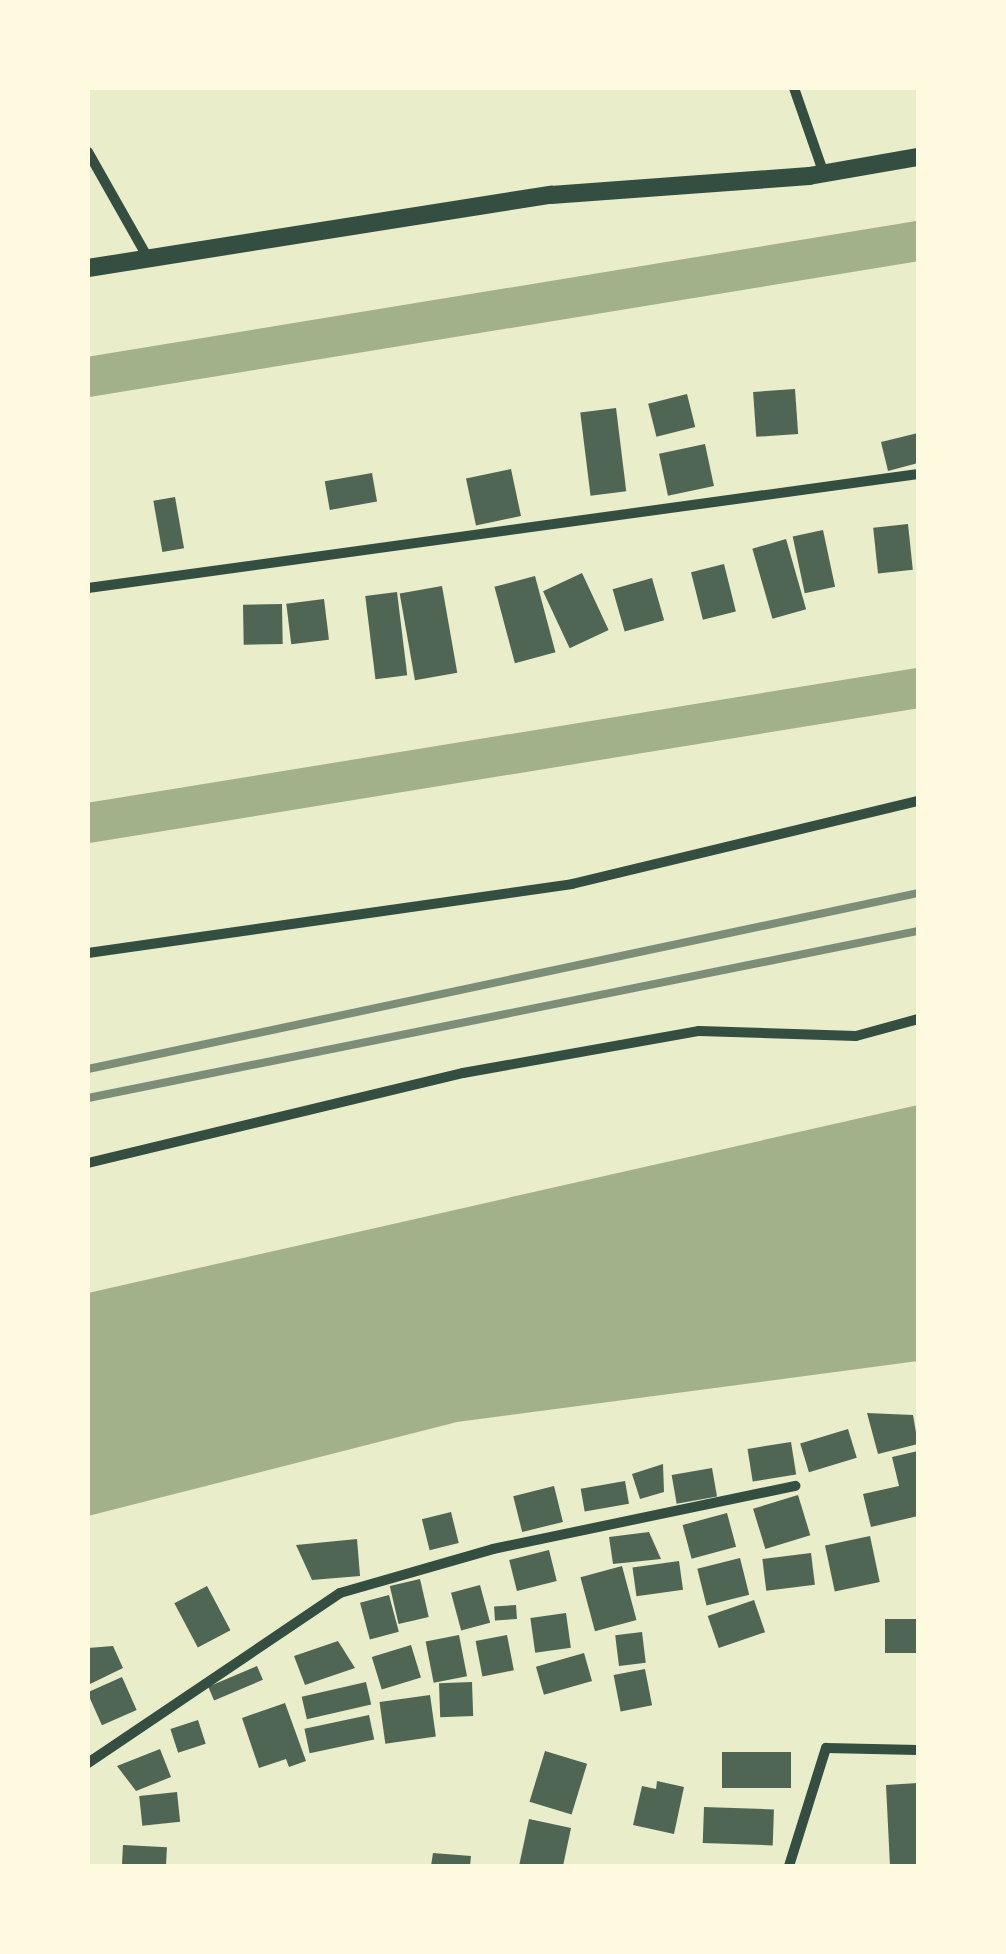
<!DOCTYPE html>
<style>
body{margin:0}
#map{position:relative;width:1006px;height:1954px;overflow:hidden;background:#e9edc9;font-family:"Roboto Condensed",sans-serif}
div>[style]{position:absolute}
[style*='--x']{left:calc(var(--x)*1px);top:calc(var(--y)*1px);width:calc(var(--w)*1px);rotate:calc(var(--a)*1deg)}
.water>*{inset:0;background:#a3b18a}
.canal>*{height:40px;margin:-20px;padding:0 20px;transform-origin:20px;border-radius:20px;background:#a3b18a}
.building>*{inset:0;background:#4f6655;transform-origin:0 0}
.minor>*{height:10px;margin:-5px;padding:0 5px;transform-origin:5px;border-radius:5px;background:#344e41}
.tertiary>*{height:18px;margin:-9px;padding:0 9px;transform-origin:9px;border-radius:9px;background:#344e41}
.rail>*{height:8px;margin:-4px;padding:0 4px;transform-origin:4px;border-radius:4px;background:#7c8e77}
span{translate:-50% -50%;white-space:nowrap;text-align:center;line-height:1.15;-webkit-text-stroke:10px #fefae0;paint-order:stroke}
.frame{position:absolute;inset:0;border:90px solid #fefae0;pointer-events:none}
</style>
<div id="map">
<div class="water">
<div style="clip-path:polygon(918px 1105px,918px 1361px,457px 1422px,88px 1516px,88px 1293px)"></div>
</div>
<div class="canal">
<div style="--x:88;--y:377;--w:841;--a:-9.31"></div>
<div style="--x:88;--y:823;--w:841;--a:-9.24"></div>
</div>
<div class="building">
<div style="left:795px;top:389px;width:45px;height:42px;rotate:86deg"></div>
<div style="left:687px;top:394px;width:34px;height:40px;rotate:76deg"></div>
<div style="left:616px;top:408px;width:84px;height:36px;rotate:83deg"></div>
<div style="clip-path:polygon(918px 433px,918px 463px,888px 471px,881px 442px)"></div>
<div style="left:705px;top:444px;width:43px;height:47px;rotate:78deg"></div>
<div style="left:511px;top:469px;width:48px;height:46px;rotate:78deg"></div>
<div style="left:372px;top:473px;width:29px;height:48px;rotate:80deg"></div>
<div style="left:175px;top:497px;width:52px;height:22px;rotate:80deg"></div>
<div style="left:908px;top:524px;width:46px;height:35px;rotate:84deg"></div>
<div style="left:823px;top:530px;width:58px;height:31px;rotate:78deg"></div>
<div style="left:786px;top:539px;width:73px;height:35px;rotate:74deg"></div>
<div style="left:724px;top:564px;width:49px;height:34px;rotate:76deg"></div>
<div style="left:582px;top:573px;width:63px;height:43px;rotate:65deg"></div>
<div style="left:535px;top:576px;width:79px;height:42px;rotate:75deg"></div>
<div style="left:652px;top:578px;width:44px;height:41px;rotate:74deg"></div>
<div style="left:442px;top:586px;width:88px;height:43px;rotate:80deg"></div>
<div style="left:397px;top:592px;width:84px;height:32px;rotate:83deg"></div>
<div style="left:324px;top:599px;width:41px;height:38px;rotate:83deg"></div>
<div style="left:282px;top:604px;width:40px;height:39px;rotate:89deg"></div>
<div style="clip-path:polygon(867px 1413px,913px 1415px,918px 1444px,878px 1454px)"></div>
<div style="left:848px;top:1429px;width:30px;height:50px;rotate:73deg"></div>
<div style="left:791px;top:1442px;width:33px;height:44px;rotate:81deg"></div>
<div style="clip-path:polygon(918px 1451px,918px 1516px,871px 1527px,863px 1494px,899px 1486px,892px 1457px)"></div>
<div style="clip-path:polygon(663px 1464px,664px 1492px,640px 1499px,632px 1474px)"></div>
<div style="left:712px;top:1468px;width:29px;height:41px;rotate:80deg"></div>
<div style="left:625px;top:1481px;width:23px;height:45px;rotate:80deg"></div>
<div style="left:554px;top:1486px;width:37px;height:42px;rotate:76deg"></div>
<div style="left:798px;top:1495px;width:42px;height:47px;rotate:73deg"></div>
<div style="left:451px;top:1512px;width:32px;height:30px;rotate:76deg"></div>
<div style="left:727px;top:1513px;width:35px;height:46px;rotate:75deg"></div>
<div style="clip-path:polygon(649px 1532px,661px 1559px,613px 1564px,609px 1537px)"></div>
<div style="left:870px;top:1536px;width:47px;height:46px;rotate:78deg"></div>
<div style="clip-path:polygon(357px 1539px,360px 1576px,312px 1580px,296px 1545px)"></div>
<div style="left:549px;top:1550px;width:32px;height:41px;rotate:76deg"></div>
<div style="left:811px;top:1553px;width:32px;height:49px;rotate:83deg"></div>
<div style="left:740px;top:1558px;width:38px;height:44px;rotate:76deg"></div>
<div style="left:679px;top:1561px;width:29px;height:47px;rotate:82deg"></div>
<div style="left:622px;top:1566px;width:56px;height:43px;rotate:75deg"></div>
<div style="left:420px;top:1579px;width:39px;height:31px;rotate:77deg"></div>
<div style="left:480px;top:1585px;width:39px;height:30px;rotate:75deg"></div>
<div style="left:207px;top:1586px;width:50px;height:37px;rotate:62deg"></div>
<div style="left:389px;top:1595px;width:38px;height:30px;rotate:75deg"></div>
<div style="left:754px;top:1600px;width:34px;height:49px;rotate:71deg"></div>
<div style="left:516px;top:1605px;width:14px;height:22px;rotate:86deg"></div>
<div style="left:566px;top:1613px;width:35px;height:36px;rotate:82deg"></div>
<div style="left:885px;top:1619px;width:33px;height:34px"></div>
<div style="left:642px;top:1632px;width:31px;height:27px;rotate:83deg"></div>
<div style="left:459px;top:1635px;width:42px;height:34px;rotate:79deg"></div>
<div style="left:507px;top:1635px;width:36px;height:32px;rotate:79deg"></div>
<div style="clip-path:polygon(338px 1641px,355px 1668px,305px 1685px,294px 1656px)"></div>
<div style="left:411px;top:1645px;width:34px;height:41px;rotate:73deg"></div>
<div style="clip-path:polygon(113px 1646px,123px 1668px,88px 1685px,88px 1648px)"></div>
<div style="left:584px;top:1653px;width:29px;height:50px;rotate:74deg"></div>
<div style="left:257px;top:1666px;width:15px;height:53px;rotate:67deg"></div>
<div style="left:645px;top:1669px;width:37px;height:32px;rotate:79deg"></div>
<div style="left:122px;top:1677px;width:36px;height:38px;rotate:66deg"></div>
<div style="left:366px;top:1682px;width:23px;height:66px;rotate:77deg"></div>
<div style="left:472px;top:1682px;width:34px;height:33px;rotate:88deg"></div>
<div style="left:430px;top:1695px;width:42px;height:51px;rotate:82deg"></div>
<div style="clip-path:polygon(285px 1703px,306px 1761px,289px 1767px,286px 1759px,259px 1768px,242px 1718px)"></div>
<div style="left:369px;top:1715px;width:25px;height:66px;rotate:78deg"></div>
<div style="left:198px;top:1720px;width:25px;height:29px;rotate:72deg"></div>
<div style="clip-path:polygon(160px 1749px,171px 1777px,136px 1791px,117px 1766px)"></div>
<div style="left:545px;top:1751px;width:44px;height:53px;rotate:17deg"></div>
<div style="left:722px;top:1752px;width:69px;height:36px"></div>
<div style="clip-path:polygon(657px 1781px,684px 1787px,674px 1834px,633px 1825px,642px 1786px,656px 1789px)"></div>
<div style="clip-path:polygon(918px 1783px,918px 1866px,890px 1866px,886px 1785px)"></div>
<div style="left:177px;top:1792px;width:30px;height:38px;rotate:84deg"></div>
<div style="left:704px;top:1807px;width:70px;height:36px;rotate:2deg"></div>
<div style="clip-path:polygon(529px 1819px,571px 1828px,563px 1866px,519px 1866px)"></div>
<div style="left:123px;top:1845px;width:44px;height:21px;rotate:3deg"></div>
<div style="clip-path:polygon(433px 1853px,471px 1856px,470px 1866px,431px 1866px)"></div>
</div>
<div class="minor">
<div style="--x:794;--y:88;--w:91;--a:70.8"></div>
<div style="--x:88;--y:152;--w:122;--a:60.5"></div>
<div style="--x:88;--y:588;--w:838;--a:-7.82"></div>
<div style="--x:88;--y:953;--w:489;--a:-8.1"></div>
<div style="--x:572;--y:884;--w:356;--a:-13.5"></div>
<div style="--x:88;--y:1163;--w:386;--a:-13.5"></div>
<div style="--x:463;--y:1073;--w:240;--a:-10.1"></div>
<div style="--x:699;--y:1031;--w:157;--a:1.8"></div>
<div style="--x:856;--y:1036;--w:64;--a:-15.3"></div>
<div style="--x:88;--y:1763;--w:304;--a:-34"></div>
<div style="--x:340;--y:1593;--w:159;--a:-16"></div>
<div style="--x:493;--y:1549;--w:309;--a:-11.8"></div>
<div style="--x:789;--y:1866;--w:124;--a:-72.6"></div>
<div style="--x:826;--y:1748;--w:92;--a:1.2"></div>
</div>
<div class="tertiary">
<div style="--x:88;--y:268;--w:469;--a:-9"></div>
<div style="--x:551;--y:195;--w:259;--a:-4.2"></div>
<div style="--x:809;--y:176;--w:111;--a:-9.9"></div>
</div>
<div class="rail">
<div style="--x:88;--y:1069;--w:848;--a:-11.97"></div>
<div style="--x:88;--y:1098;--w:847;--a:-11.38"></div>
</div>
<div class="frame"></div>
</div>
